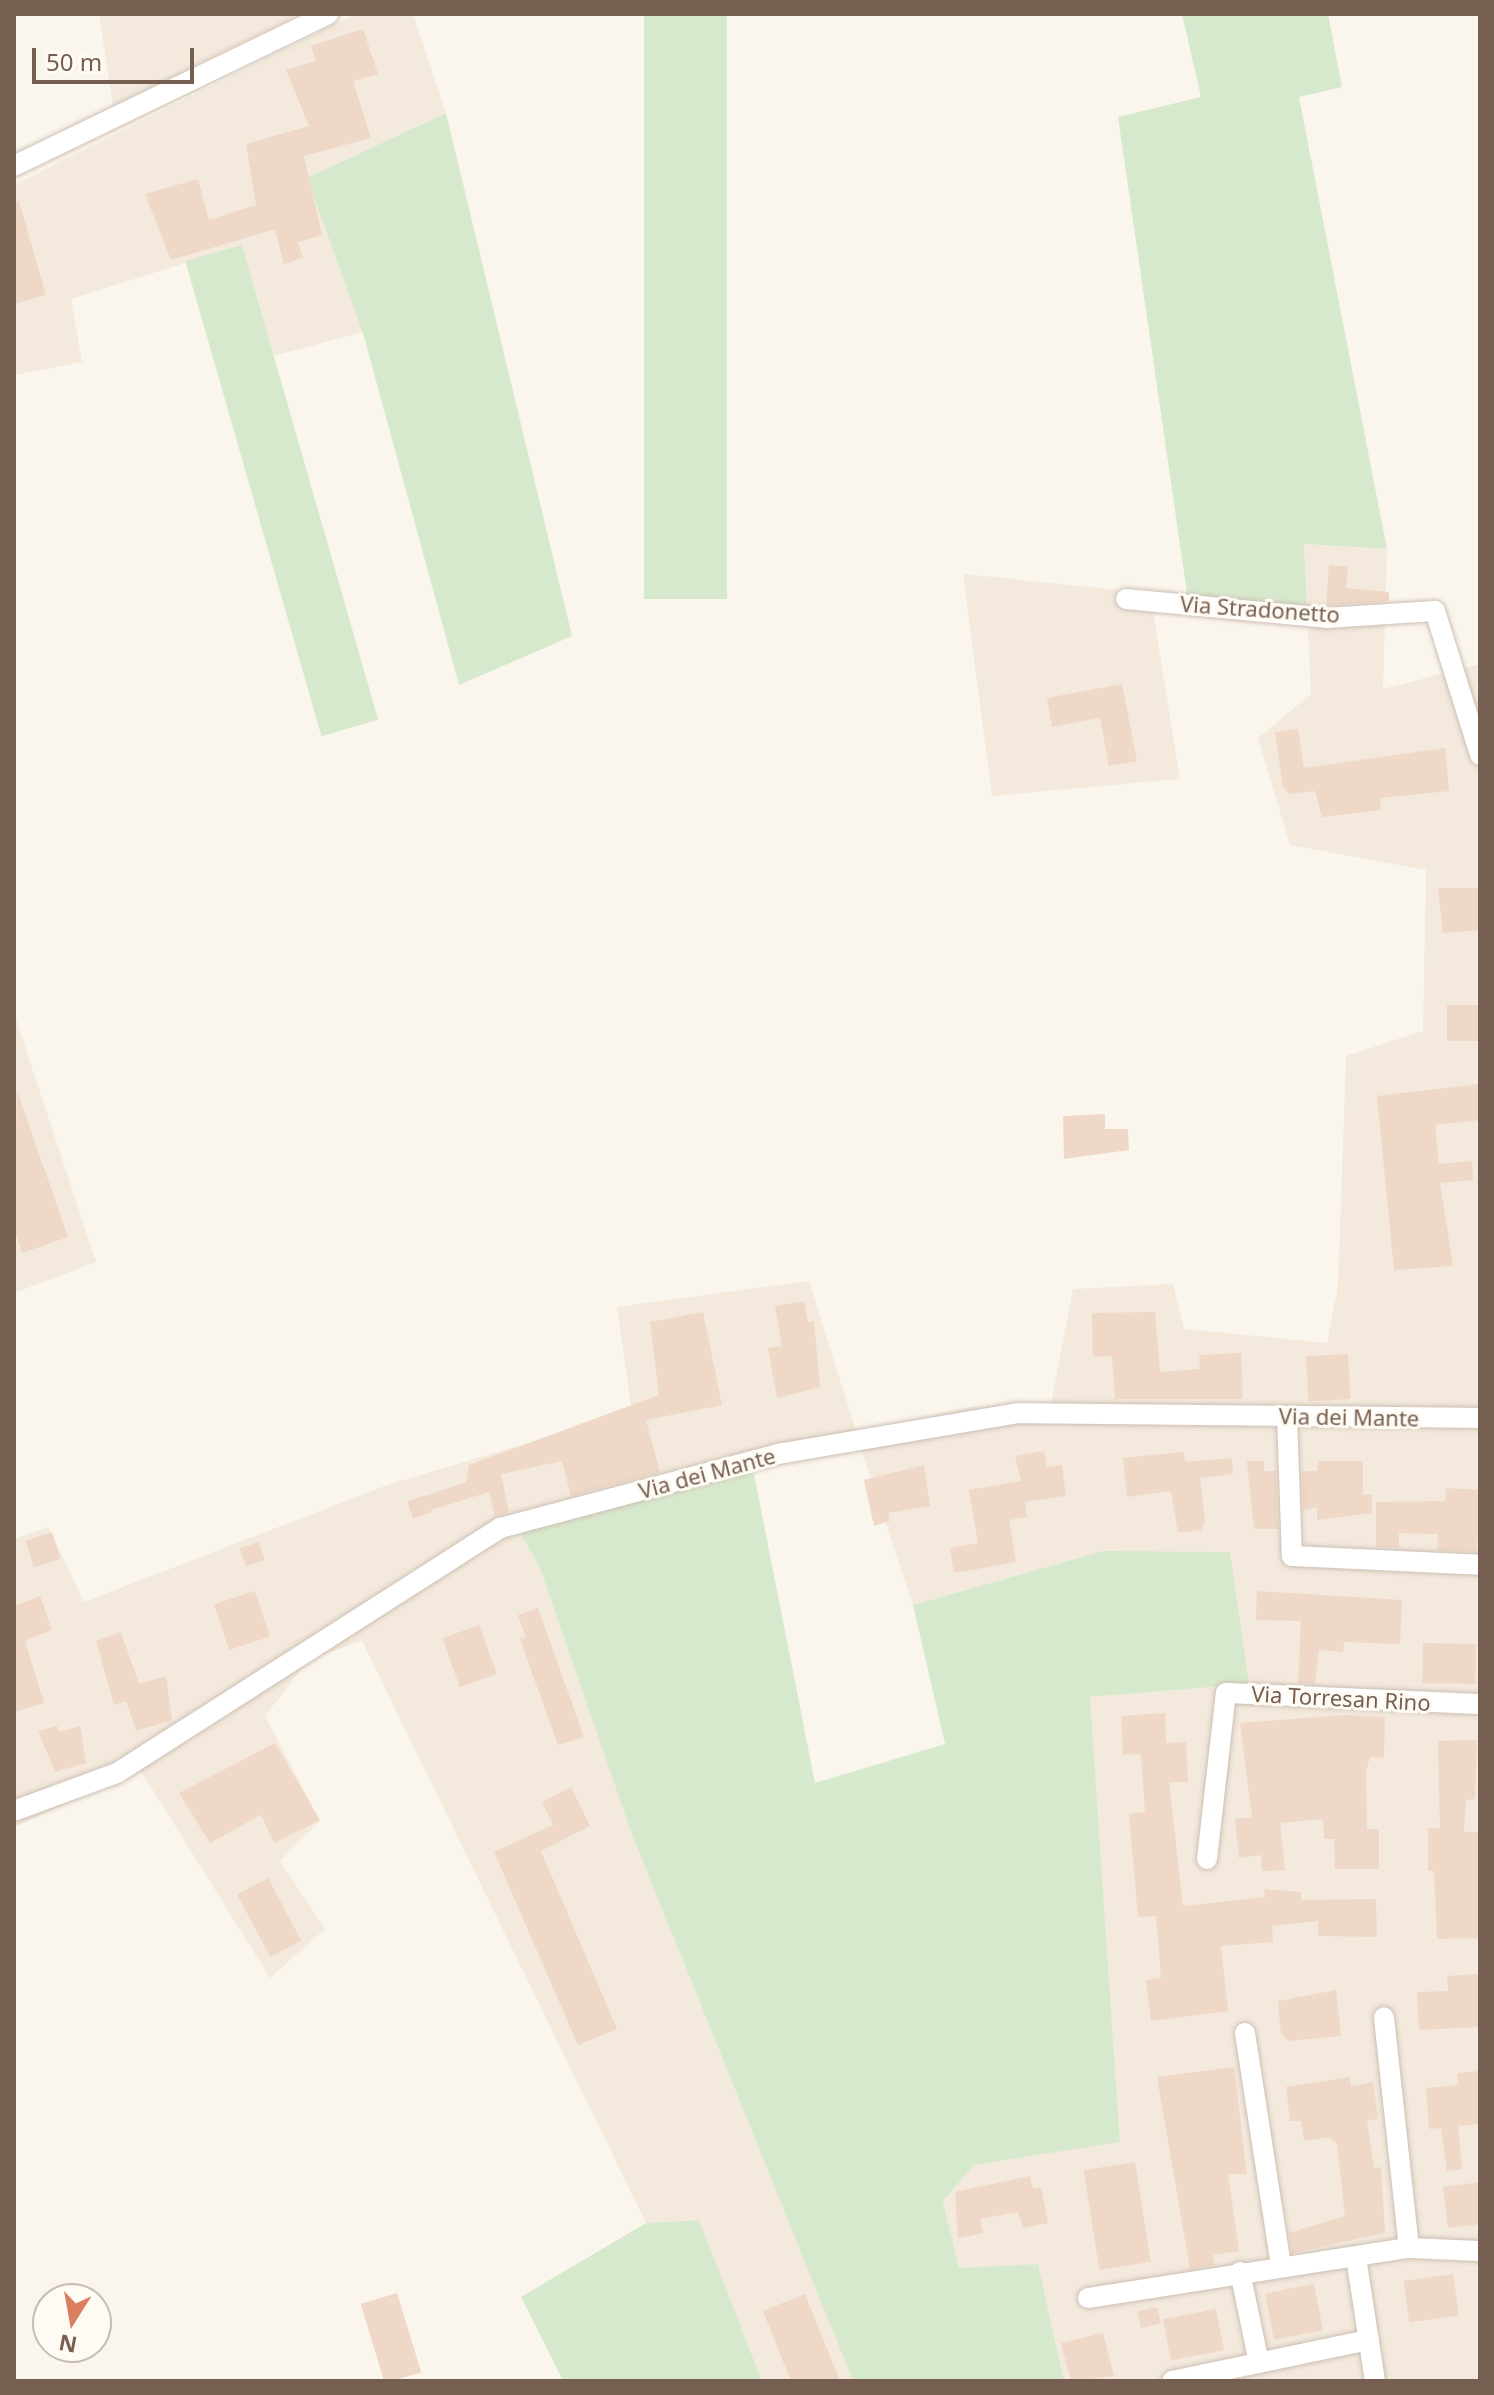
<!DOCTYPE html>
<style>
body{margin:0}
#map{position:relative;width:1494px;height:2395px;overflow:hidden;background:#fbf6ed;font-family:"Noto Sans",sans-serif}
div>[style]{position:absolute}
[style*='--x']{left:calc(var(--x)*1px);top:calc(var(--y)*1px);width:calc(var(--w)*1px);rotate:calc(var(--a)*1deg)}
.residential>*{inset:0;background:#f3e9dc}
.green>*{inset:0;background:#d7e9cc;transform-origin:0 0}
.building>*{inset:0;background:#efd8c7;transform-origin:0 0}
.roads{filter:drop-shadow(0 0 2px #cdbfb3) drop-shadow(0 0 2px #cdbfb3)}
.minor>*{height:20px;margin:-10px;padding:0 10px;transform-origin:10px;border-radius:10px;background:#fff}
span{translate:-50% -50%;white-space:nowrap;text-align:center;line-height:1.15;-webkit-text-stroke:6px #fefaf4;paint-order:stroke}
.street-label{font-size:22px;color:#765f51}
.frame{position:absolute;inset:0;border:16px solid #765f51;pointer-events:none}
.north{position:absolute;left:32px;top:2283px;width:80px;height:80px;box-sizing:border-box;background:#fefaf4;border:2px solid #c8bcb3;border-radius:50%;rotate:191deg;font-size:22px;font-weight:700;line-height:32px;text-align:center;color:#765f51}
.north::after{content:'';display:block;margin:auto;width:28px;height:36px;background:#d97e5e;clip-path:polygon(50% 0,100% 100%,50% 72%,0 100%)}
.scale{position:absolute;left:32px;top:48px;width:162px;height:36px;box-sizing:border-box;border:4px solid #765f51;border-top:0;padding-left:10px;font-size:24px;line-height:28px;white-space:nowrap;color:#765f51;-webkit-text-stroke:6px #fefaf4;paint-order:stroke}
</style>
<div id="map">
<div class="residential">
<div style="clip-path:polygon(99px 14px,300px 14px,113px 106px)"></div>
<div style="clip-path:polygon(355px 14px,413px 14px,446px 113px,307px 178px,363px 332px,274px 356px,242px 245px,71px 299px,82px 362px,15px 375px,14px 395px,14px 185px)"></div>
<div style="clip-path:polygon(1304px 544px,1387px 549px,1383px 689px,1480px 664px,1480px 2381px,1064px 2381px,1038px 2264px,959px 2269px,943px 2201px,974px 2165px,1120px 2142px,1090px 1697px,1249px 1684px,1103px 1551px,913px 1605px,856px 1434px,517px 1527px,540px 1568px,631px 1832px,853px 2381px,762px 2381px,699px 2220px,646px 2223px,362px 1641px,309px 1659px,265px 1716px,320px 1821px,280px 1861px,325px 1929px,270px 1978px,141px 1771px,14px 1827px,14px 1539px,48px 1527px,84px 1602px,390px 1484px,632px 1412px,617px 1307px,809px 1281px,857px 1434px,971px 1407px,1051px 1404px,1073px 1289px,1173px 1284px,1184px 1329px,1327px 1343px,1338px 1286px,1346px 1056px,1423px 1031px,1426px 870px,1290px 845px,1258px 738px,1311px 694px)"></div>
<div style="clip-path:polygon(963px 574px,1150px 593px,1180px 779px,992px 796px)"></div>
<div style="clip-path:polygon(14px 1013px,96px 1262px,14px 1293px)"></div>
</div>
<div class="green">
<div style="left:644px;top:14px;width:83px;height:585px"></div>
<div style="clip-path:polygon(1182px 14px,1328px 14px,1342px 87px,1299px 97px,1387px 549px,1304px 544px,1307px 610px,1188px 600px,1118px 117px,1201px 97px)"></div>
<div style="clip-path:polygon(446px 113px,572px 636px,459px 685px,363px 333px,307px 178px)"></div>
<div style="left:242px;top:245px;width:494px;height:59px;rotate:74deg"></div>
<div style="clip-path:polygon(751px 1459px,815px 1783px,945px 1744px,913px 1605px,1103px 1551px,1230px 1552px,1249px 1684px,1090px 1697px,1120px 2142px,974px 2165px,943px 2201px,959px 2268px,1038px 2264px,1064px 2381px,853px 2381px,631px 1832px,540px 1568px,517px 1527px)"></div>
<div style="clip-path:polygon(699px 2220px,762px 2381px,563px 2381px,521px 2297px,646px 2223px)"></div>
</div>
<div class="building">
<div style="clip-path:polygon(363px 29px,378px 74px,353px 81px,371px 138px,304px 156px,322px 235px,298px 242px,303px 258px,284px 264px,275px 229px,171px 260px,145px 194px,198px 179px,209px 220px,256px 205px,246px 144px,309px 126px,286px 70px,316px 61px,311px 46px)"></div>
<div style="clip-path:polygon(19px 201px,46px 295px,14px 304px,14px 202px)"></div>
<div style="clip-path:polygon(1329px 565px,1348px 567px,1346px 588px,1389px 592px,1389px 601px,1326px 605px)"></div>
<div style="clip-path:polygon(1122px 684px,1137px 761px,1109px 766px,1100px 718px,1052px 727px,1047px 698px)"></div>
<div style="clip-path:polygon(1298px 729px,1304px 768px,1445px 748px,1449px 791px,1380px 798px,1381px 810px,1322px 817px,1315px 791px,1289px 794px,1283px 787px,1275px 732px)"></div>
<div style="clip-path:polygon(1438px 888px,1480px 888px,1480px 930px,1443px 933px)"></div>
<div style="left:1480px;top:1005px;width:36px;height:33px;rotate:90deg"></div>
<div style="clip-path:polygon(1480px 1084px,1480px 1120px,1435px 1125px,1439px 1164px,1472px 1161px,1473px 1180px,1440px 1183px,1453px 1266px,1394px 1270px,1377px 1096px)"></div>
<div style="clip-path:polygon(17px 1091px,68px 1237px,22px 1253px,14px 1229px)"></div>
<div style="clip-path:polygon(1105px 1114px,1105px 1129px,1128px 1129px,1129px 1150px,1064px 1159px,1063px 1116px)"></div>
<div style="clip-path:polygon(804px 1301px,808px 1322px,814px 1321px,820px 1387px,777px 1398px,768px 1348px,782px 1346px,775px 1306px)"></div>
<div style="clip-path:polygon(703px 1312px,722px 1405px,646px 1420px,660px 1472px,571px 1496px,562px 1461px,501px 1474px,509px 1512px,495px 1516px,489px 1492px,431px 1510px,426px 1496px,466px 1482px,469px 1465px,659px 1395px,650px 1322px)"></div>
<div style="clip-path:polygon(1155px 1312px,1160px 1372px,1200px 1369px,1199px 1355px,1241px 1353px,1243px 1399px,1115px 1399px,1112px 1356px,1093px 1357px,1092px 1313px)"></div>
<div style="left:1348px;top:1354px;width:45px;height:42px;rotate:87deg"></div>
<div style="clip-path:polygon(1044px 1451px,1047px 1467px,1062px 1465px,1066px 1496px,1025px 1502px,1027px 1517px,1009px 1520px,1016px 1562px,954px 1573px,950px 1548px,978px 1543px,969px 1490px,1021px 1481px,1015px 1456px)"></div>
<div style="clip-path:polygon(1184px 1452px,1185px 1462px,1232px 1458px,1233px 1474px,1200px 1478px,1205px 1521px,1201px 1530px,1178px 1533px,1171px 1491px,1127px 1497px,1123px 1458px)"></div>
<div style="clip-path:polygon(1247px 1461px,1264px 1461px,1264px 1471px,1276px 1471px,1278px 1529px,1254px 1529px)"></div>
<div style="clip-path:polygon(1318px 1461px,1363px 1461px,1363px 1495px,1372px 1495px,1372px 1513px,1317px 1520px,1317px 1507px,1303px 1510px,1302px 1471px,1317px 1471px)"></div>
<div style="clip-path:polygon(924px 1465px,930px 1506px,888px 1513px,890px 1521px,874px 1526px,864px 1480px)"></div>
<div style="clip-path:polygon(1446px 1488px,1480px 1490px,1477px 1552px,1437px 1550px,1438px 1534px,1399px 1533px,1399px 1548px,1376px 1547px,1376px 1502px,1445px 1501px)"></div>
<div style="left:426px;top:1495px;width:18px;height:20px;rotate:71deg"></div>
<div style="left:52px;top:1532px;width:28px;height:28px;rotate:72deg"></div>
<div style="left:259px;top:1542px;width:19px;height:20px;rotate:72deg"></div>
<div style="left:255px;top:1591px;width:48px;height:43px;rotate:72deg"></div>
<div style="clip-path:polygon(1257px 1591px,1402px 1600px,1400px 1644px,1344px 1642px,1343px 1652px,1319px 1650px,1315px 1684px,1298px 1683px,1301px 1621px,1256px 1620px)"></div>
<div style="clip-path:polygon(40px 1596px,52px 1630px,25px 1641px,44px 1703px,14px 1712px,14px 1606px)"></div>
<div style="clip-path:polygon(538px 1608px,584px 1737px,558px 1745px,520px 1639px,526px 1637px,518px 1615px)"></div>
<div style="left:479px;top:1625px;width:52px;height:39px;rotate:70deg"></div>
<div style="clip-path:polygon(121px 1632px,139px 1684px,166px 1676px,172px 1720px,136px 1731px,126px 1701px,114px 1705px,96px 1641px)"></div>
<div style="left:1423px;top:1643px;width:53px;height:40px;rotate:1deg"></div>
<div style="clip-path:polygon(1165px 1713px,1166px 1743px,1186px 1742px,1188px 1782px,1169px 1782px,1183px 1906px,1265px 1897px,1264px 1889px,1301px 1892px,1301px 1900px,1376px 1899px,1377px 1937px,1318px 1936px,1318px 1921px,1272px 1926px,1273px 1942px,1221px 1946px,1228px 2011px,1151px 2021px,1146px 1980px,1161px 1978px,1156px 1916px,1138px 1917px,1129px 1814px,1145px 1812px,1141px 1754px,1123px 1755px,1121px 1716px)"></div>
<div style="clip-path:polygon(1345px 1715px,1385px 1717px,1384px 1758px,1370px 1757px,1366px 1771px,1367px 1829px,1379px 1829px,1379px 1869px,1335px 1869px,1334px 1839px,1324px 1839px,1323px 1819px,1280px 1823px,1285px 1870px,1262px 1871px,1261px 1855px,1239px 1858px,1235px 1819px,1252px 1817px,1240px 1723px)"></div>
<div style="clip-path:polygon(57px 1726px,59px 1732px,80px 1726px,86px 1763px,55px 1772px,38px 1731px)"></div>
<div style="clip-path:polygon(1477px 1740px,1475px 1799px,1466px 1800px,1464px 1832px,1480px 1832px,1480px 1938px,1437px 1939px,1434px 1871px,1428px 1871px,1428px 1828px,1440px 1828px,1438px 1741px)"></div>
<div style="clip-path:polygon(275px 1743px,320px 1820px,274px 1843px,261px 1815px,210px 1843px,179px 1793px)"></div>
<div style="clip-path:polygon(571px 1787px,590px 1826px,541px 1851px,617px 2029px,578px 2045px,494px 1852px,553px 1825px,542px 1802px)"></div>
<div style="left:268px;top:1878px;width:71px;height:35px;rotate:62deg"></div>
<div style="clip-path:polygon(1480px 1974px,1480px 2027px,1419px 2030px,1417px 1992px,1448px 1991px,1447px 1976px)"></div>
<div style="clip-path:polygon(1336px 1990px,1341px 2036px,1289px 2041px,1281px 2034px,1278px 2001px)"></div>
<div style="clip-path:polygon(1234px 2067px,1247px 2174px,1228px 2174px,1239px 2251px,1213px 2255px,1214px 2265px,1190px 2269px,1157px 2077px)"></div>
<div style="clip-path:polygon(1480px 2071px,1480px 2124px,1458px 2126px,1462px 2169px,1447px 2171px,1441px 2128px,1429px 2129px,1426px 2088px,1458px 2085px,1457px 2073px)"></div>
<div style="clip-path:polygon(1350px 2077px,1351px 2086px,1373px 2082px,1378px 2119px,1367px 2121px,1374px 2168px,1381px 2167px,1385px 2233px,1292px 2253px,1289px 2233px,1345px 2216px,1337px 2144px,1330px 2137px,1304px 2141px,1301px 2121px,1290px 2121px,1286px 2087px)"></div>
<div style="left:1135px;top:2162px;width:101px;height:52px;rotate:81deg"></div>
<div style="clip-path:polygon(1030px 2176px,1033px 2189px,1041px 2187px,1048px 2223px,1023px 2228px,1018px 2212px,980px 2219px,983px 2233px,958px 2238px,955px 2192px)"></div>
<div style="clip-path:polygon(1480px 2182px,1480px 2224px,1448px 2228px,1443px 2187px)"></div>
<div style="left:1453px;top:2274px;width:42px;height:50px;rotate:82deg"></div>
<div style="left:1314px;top:2284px;width:47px;height:50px;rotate:79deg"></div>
<div style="left:397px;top:2293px;width:83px;height:38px;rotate:73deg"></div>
<div style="clip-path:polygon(805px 2294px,840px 2381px,791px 2381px,763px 2311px)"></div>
<div style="left:1157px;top:2307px;width:17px;height:20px;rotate:77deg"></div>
<div style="left:1216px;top:2309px;width:42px;height:54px;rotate:79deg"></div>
<div style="clip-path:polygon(1103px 2333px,1114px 2376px,1071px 2381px,1061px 2343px)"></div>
</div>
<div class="roads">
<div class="minor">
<div style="--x:14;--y:166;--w:349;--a:-25.8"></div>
<div style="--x:1126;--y:599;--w:201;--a:5.4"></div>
<div style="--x:1326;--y:618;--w:109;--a:-3.7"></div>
<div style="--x:1435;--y:611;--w:151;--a:72.6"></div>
<div style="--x:1287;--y:1416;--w:140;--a:88"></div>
<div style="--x:1292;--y:1556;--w:188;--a:2.7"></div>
<div style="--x:14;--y:1811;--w:110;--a:-20.3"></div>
<div style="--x:117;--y:1773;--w:455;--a:-32.6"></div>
<div style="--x:500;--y:1528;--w:288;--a:-14.9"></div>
<div style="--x:778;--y:1454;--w:242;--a:-9.7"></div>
<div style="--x:1017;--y:1413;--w:463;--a:0.6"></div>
<div style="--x:1207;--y:1859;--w:167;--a:-83.5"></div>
<div style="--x:1226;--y:1693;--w:254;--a:2.5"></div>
<div style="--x:1245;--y:2033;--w:235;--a:81.2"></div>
<div style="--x:1409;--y:2248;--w:71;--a:2.4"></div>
<div style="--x:1356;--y:2257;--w:125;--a:81.3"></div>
<div style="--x:1240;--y:2272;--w:93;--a:78.2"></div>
<div style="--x:1088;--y:2298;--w:325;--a:-8.9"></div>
<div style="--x:1409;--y:2248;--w:232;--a:-96.2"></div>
<div style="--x:1172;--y:2381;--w:201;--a:-11.8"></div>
</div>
</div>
<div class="street-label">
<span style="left:1260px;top:609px;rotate:4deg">Via Stradonetto</span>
<span style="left:1349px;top:1417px;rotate:1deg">Via dei Mante</span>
<span style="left:707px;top:1473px;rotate:-15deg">Via dei Mante</span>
<span style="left:1341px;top:1698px;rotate:3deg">Via Torresan Rino</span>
</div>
<div class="frame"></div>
<div class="north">N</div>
<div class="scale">50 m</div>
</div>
